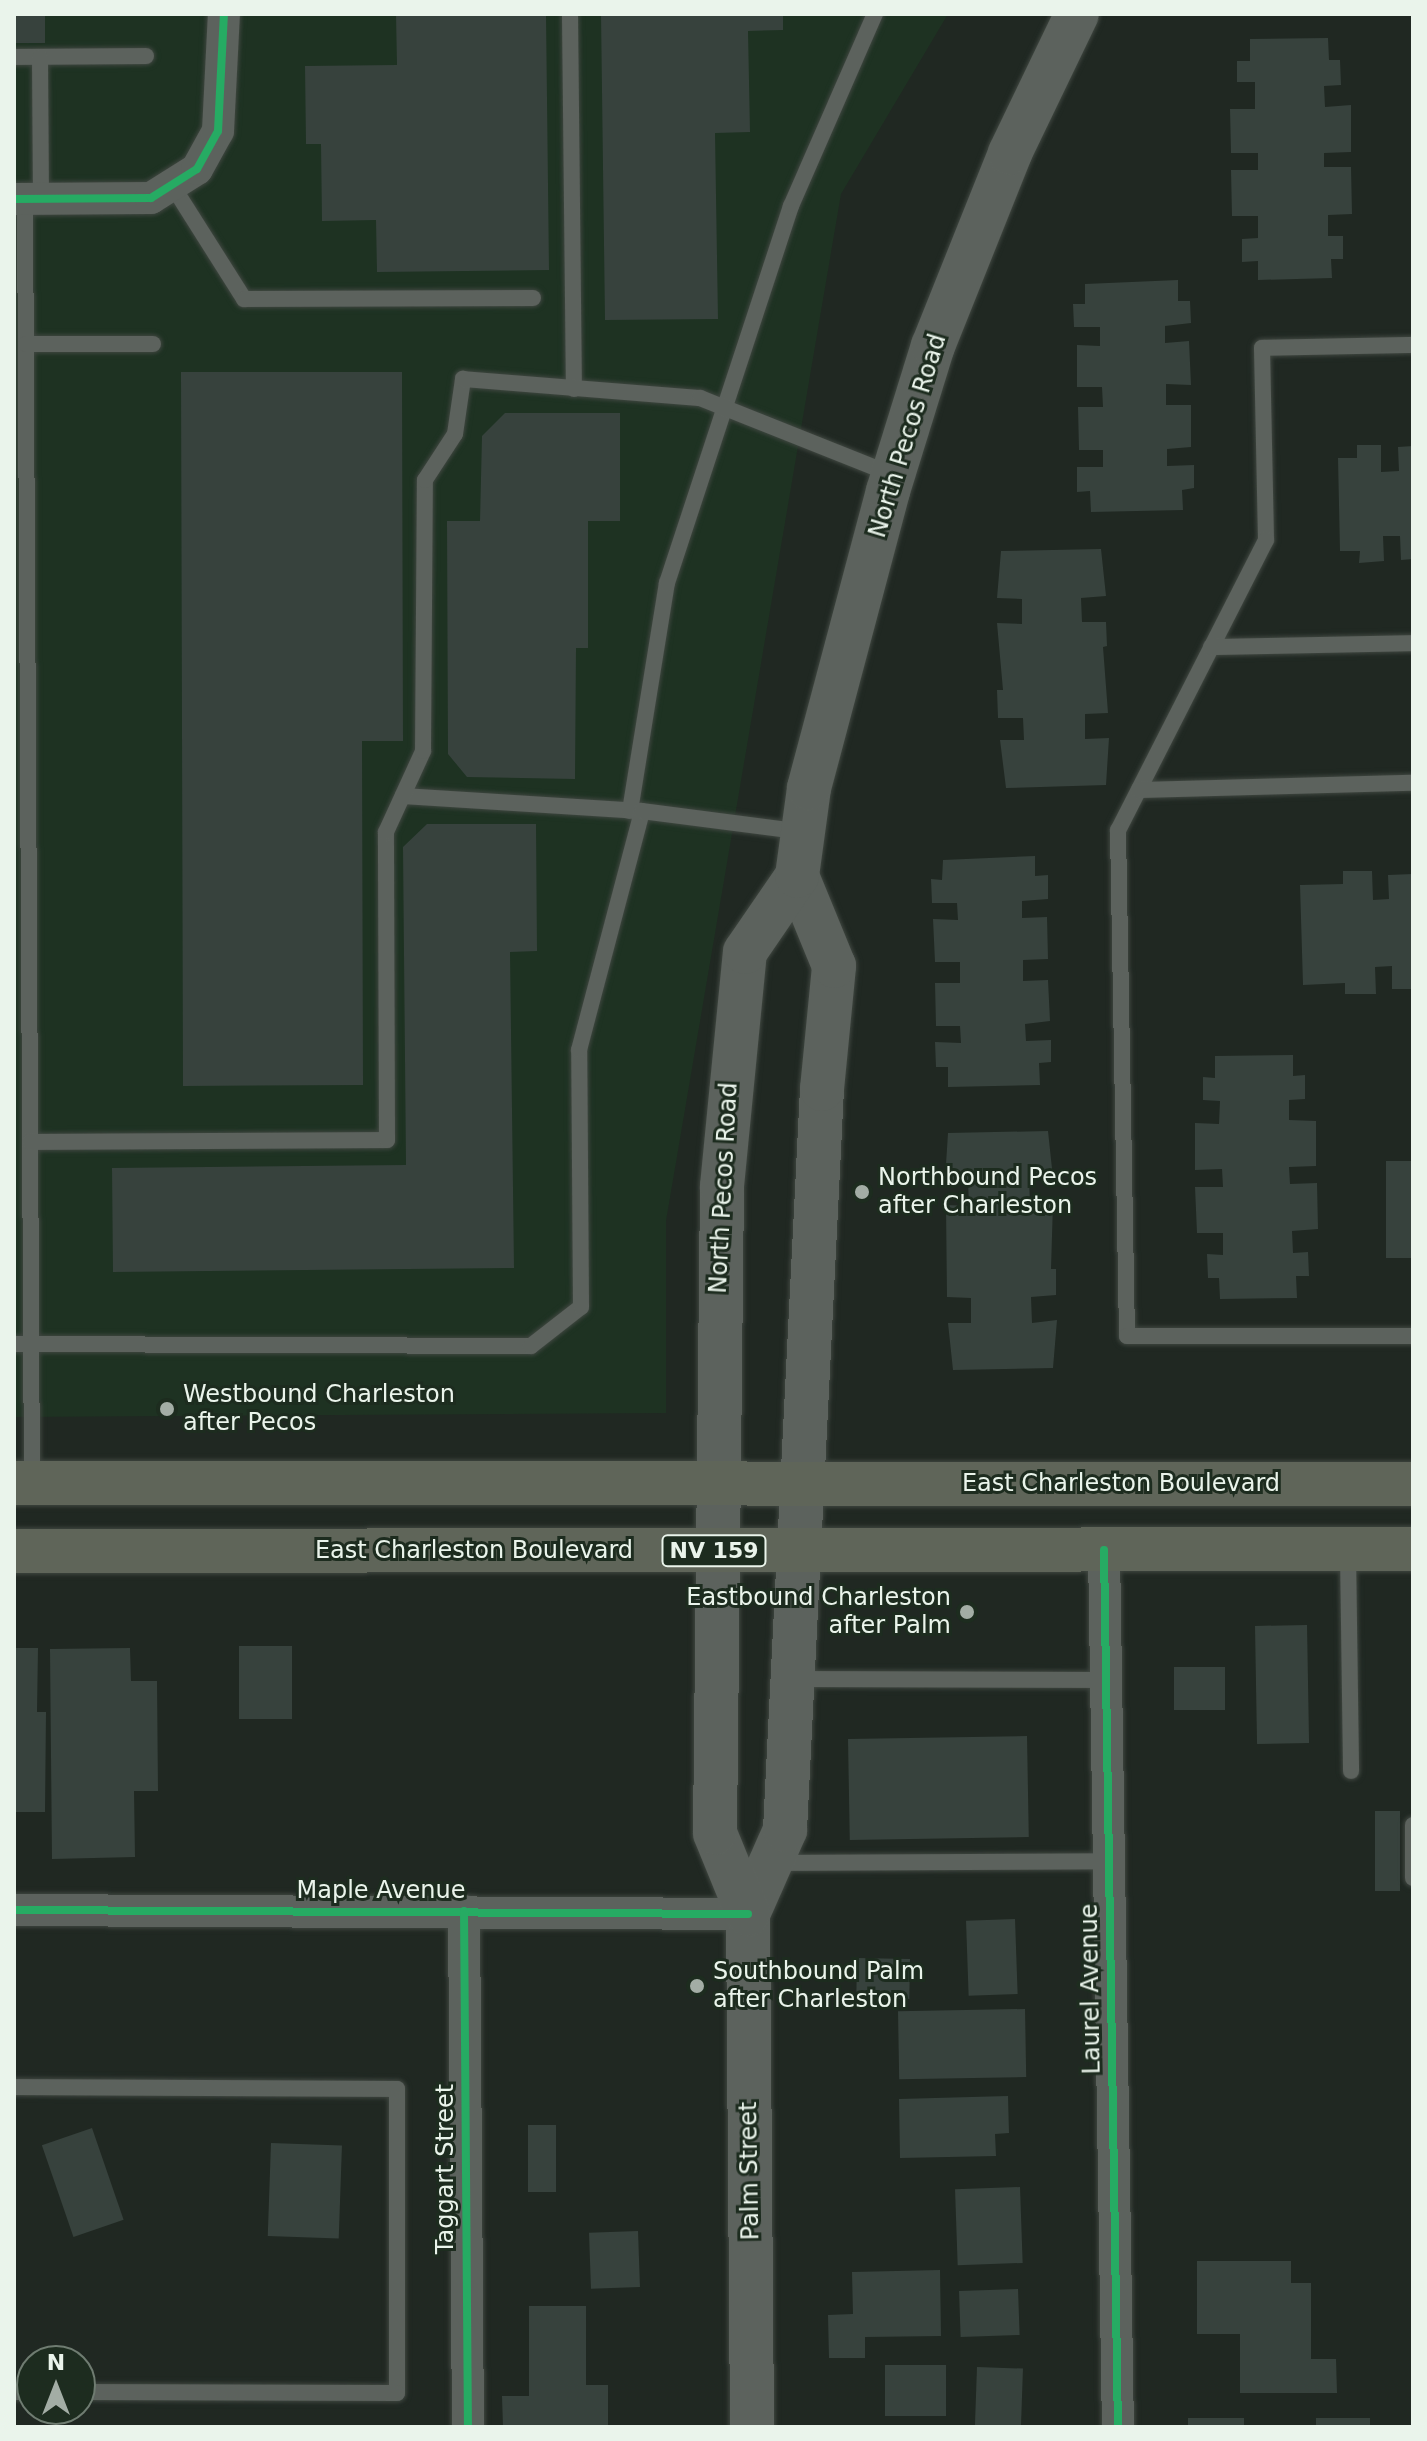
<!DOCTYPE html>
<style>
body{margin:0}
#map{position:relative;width:1427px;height:2441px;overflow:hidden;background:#202822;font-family:"DejaVu Sans",sans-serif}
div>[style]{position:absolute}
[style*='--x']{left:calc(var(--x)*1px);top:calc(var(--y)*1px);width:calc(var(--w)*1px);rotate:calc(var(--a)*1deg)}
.built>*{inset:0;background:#1e3222}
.building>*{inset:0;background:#37423d;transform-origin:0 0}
.roads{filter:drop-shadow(0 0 2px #3f4640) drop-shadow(0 0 2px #3f4640)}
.lane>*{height:16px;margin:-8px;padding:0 8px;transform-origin:8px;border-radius:8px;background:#5c625d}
.street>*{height:32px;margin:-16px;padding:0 16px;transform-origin:16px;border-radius:16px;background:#5c625d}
.secondary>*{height:44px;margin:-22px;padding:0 22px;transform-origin:22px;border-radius:22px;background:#5c625d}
.primary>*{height:44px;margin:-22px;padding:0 22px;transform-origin:22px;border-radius:22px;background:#5f6559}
.cycleway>*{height:8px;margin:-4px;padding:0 4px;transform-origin:4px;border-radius:4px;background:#26ab63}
.dots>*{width:22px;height:22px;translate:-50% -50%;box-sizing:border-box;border:4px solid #1d2c1f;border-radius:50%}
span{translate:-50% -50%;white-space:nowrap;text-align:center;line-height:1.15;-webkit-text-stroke:6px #1d2c1f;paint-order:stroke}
.shield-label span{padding:2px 6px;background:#1d2c1f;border:2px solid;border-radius:6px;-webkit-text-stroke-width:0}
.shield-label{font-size:22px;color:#eaf4eb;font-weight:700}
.street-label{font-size:24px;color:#eaf4eb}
.poi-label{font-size:24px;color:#eaf4eb}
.left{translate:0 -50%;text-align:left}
.right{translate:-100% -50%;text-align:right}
.frame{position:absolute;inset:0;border:16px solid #eaf4eb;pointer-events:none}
.north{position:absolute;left:16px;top:2345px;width:80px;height:80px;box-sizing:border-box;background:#1d2c1f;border:2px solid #6f7c71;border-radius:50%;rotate:0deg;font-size:22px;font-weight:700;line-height:32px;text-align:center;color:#eaf4eb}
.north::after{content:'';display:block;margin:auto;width:28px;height:36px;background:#a3ada5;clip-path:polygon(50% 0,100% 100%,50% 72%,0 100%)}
</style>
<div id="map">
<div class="built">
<div style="clip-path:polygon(14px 14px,948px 14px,841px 194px,666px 1221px,666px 1413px,14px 1417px)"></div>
</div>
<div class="building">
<div style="left:14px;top:14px;width:31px;height:29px"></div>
<div style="clip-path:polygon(396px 14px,546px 14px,549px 270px,377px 272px,376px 220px,322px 221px,321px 144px,306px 144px,305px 66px,397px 65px)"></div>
<div style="clip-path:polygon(601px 14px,783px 14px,783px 30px,748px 31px,750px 132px,715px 133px,718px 319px,605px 320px)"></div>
<div style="clip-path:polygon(1328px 38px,1329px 60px,1340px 60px,1341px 85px,1324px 86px,1325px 107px,1351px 105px,1351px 152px,1324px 153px,1324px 167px,1351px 167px,1352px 214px,1328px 215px,1328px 236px,1343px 236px,1343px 259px,1331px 259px,1332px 278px,1258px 280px,1258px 261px,1242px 262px,1242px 239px,1258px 238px,1258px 216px,1232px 216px,1231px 170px,1258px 170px,1258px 153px,1231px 153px,1230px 109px,1255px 109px,1255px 82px,1237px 82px,1237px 61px,1250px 61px,1250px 39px)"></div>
<div style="clip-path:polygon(1178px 280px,1178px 301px,1190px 301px,1191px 323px,1165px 326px,1165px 343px,1189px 341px,1191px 385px,1166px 384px,1166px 405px,1191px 405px,1191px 447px,1167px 449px,1167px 466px,1194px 465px,1194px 488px,1182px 490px,1183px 510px,1091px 512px,1090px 491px,1077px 492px,1077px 467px,1103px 467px,1103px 450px,1079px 450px,1078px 407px,1103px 407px,1102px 387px,1077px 387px,1077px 345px,1100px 346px,1100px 327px,1074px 327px,1073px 304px,1085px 304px,1085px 284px)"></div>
<div style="clip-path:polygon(181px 372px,402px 372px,403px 741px,362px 741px,363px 1085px,183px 1086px)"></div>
<div style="clip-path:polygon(505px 413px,620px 413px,620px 521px,588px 521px,588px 648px,576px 648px,575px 779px,467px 777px,448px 754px,447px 521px,480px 521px,482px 436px)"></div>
<div style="clip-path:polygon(1357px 445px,1381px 445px,1381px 472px,1399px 471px,1398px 447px,1413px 446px,1413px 559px,1401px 560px,1400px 536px,1383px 536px,1384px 561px,1359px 563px,1360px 551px,1340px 551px,1338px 458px,1357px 458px)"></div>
<div style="clip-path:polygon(1101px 549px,1106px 596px,1081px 598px,1082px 622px,1106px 622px,1107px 646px,1103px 647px,1108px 713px,1085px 714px,1085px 739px,1109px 738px,1106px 785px,1006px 788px,1000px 740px,1024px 740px,1023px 718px,998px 718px,997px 690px,1003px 690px,997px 623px,1022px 624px,1022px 599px,997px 598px,1001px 551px)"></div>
<div style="clip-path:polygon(427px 824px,536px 824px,537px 951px,510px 952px,514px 1268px,113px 1272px,112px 1168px,406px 1165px,403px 847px)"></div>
<div style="clip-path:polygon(1035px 856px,1035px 876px,1048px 875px,1048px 899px,1022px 901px,1022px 918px,1047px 917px,1048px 959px,1023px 960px,1023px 981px,1048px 980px,1050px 1021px,1025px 1024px,1026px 1041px,1051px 1040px,1051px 1062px,1039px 1063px,1040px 1085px,948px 1087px,948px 1067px,936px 1067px,935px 1042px,961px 1043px,960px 1026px,936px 1026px,935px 983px,960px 983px,960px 962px,935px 962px,933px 919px,958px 920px,957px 903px,932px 903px,931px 879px,942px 880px,943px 860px)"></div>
<div style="clip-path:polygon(1343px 871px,1372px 871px,1373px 900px,1389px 899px,1388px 875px,1413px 874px,1413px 989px,1392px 989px,1392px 966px,1375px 967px,1376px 994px,1345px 994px,1345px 983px,1303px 985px,1300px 885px,1343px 884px)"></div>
<div style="clip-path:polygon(1293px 1055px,1293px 1076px,1305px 1075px,1305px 1099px,1289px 1100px,1289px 1120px,1316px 1121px,1316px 1166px,1289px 1167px,1290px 1184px,1317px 1183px,1318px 1229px,1292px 1231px,1293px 1253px,1308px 1252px,1309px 1276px,1296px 1276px,1297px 1298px,1220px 1299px,1219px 1278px,1208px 1278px,1207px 1254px,1223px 1255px,1223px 1233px,1197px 1233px,1195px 1187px,1223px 1187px,1222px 1169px,1195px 1170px,1195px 1123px,1219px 1124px,1220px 1101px,1203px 1100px,1203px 1077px,1215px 1078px,1215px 1056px)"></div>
<div style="clip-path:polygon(1048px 1131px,1053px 1178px,1029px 1179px,1030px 1203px,1053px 1203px,1051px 1269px,1056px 1269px,1056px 1295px,1031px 1297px,1032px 1323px,1057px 1320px,1053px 1368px,953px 1370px,948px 1323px,971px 1323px,971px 1298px,947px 1297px,946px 1205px,969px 1206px,968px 1181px,945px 1180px,948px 1133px)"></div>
<div style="left:1386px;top:1161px;width:27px;height:97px"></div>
<div style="left:1307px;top:1625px;width:118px;height:52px;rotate:89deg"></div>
<div style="left:239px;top:1646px;width:53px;height:73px"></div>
<div style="clip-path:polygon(14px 1648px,38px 1648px,37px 1712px,46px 1712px,45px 1812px,14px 1812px)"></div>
<div style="clip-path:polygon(130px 1648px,131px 1681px,157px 1681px,158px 1791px,134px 1791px,135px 1857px,52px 1859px,50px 1649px)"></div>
<div style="left:1174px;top:1667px;width:51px;height:43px"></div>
<div style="left:1027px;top:1736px;width:101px;height:179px;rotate:89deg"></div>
<div style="left:1375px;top:1811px;width:25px;height:80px"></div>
<div style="left:1015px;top:1919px;width:75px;height:49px;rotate:88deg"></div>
<div style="left:857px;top:1958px;width:53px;height:40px;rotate:1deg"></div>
<div style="left:1025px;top:2009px;width:68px;height:127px;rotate:89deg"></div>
<div style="clip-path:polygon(1008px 2096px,1009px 2133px,995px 2134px,996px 2156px,900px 2158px,899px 2099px)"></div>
<div style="left:528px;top:2125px;width:28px;height:67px"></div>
<div style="left:92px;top:2128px;width:97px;height:53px;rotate:71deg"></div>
<div style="left:271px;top:2143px;width:71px;height:93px;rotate:2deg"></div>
<div style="left:1020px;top:2187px;width:76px;height:65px;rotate:88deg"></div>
<div style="left:638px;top:2231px;width:56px;height:49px;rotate:88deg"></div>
<div style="clip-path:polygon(1197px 2261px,1291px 2261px,1291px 2283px,1311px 2283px,1311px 2359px,1336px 2359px,1337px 2393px,1240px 2393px,1240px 2334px,1197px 2334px)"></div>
<div style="clip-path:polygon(940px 2270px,941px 2336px,865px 2337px,865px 2358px,829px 2358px,828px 2315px,853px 2314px,852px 2272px)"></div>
<div style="left:1018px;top:2289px;width:46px;height:59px;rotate:88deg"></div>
<div style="clip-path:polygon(529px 2306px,586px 2306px,586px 2385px,608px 2385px,608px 2427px,503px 2427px,502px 2396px,529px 2396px)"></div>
<div style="left:885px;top:2365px;width:61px;height:51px"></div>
<div style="left:977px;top:2367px;width:46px;height:60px;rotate:2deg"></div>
<div style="left:1244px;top:2418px;width:9px;height:56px;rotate:90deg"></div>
<div style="left:1316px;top:2418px;width:54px;height:9px"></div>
</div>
<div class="roads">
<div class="lane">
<div style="--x:570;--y:14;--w:375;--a:89.4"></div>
<div style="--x:14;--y:57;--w:132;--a:-0.4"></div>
<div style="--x:40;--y:57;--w:142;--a:89.6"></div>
<div style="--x:172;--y:185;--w:135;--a:57.7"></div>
<div style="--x:244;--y:299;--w:289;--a:-0.2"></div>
<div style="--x:25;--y:199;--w:1282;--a:89.69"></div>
<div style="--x:26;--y:344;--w:127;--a:0"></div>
<div style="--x:1413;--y:345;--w:151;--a:178.9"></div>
<div style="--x:1262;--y:348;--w:192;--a:88.8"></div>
<div style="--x:1266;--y:540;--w:326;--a:117"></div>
<div style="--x:1118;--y:830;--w:506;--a:88.98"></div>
<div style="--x:1127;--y:1336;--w:286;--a:0"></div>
<div style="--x:1211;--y:647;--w:202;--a:-1.1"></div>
<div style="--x:1139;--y:790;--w:274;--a:-1.5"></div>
<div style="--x:403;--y:796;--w:238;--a:3.6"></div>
<div style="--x:630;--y:811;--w:231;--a:-80.8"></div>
<div style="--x:667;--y:583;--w:397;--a:-71.8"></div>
<div style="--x:791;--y:206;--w:210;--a:-66.4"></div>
<div style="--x:30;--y:1142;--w:357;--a:-0.3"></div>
<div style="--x:387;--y:1140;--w:308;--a:-90.2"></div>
<div style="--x:386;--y:832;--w:89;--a:-65.4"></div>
<div style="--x:423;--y:751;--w:271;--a:-89.6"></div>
<div style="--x:425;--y:480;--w:55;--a:-56.9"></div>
<div style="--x:455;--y:434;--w:56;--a:-81.7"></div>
<div style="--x:463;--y:379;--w:238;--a:4.6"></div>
<div style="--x:700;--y:398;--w:206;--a:21.7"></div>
<div style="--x:14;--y:1344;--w:517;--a:0.22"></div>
<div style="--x:531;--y:1346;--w:63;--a:-38"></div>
<div style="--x:581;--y:1307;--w:257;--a:-90.4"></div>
<div style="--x:579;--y:1050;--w:247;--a:-75.2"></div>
<div style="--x:642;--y:811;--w:162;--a:7.4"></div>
<div style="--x:1348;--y:1552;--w:219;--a:89.2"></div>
<div style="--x:796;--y:1679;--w:310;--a:0.2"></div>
<div style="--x:1413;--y:1825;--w:53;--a:90"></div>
<div style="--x:773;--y:1863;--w:336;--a:-0.3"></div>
<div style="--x:14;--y:2087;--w:383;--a:0.3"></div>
<div style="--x:397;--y:2089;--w:304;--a:90"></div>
<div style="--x:397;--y:2393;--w:317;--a:-179.8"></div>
<div style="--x:14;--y:2392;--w:18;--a:0"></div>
</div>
<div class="street">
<div style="--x:14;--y:199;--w:137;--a:-0.4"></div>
<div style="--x:151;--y:198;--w:54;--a:-32.2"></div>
<div style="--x:197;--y:169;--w:43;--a:-61.1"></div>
<div style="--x:218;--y:131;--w:117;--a:-87.1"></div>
<div style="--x:1104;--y:1550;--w:877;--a:89.09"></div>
<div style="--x:14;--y:1910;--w:734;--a:0.31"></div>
<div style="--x:464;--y:1911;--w:516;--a:89.56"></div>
</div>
<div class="secondary">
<div style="--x:748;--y:1914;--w:92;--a:-66.2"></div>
<div style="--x:785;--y:1830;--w:742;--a:-87.14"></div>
<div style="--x:822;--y:1089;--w:124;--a:-84.4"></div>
<div style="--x:834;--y:966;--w:97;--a:-112.3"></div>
<div style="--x:752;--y:2427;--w:513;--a:-90.45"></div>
<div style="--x:748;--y:1914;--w:87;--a:-112.2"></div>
<div style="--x:715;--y:1833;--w:647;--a:-89.38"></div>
<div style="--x:722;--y:1186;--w:235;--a:-84.4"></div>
<div style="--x:745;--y:952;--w:92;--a:-55.6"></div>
<div style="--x:797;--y:876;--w:89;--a:-82.2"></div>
<div style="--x:809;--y:788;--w:307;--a:-75.1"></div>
<div style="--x:888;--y:491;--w:152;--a:-72.8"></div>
<div style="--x:933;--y:346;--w:208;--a:-68.2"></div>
<div style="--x:1010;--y:153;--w:154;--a:-64.3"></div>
</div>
<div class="primary">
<div style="--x:14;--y:1483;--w:1399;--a:0.04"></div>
<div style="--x:14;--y:1551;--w:1399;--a:-0.08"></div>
</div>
</div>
<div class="cycleway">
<div style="--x:14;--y:199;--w:137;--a:-0.4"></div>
<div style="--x:151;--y:198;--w:54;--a:-32.2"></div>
<div style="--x:197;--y:169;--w:43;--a:-61.1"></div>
<div style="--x:218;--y:131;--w:117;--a:-87.1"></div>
<div style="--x:1104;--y:1550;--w:877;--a:89.09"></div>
<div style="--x:14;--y:1910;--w:734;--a:0.31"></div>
<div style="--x:464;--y:1911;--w:516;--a:89.56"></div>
</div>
<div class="dots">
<div style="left:862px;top:1192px;background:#a3ada5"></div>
<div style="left:167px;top:1409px;background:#a3ada5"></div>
<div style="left:967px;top:1612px;background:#a3ada5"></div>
<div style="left:697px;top:1986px;background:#a3ada5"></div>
</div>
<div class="shield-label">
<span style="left:714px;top:1551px">NV 159</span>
</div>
<div class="street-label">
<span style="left:908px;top:436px;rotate:-73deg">North Pecos Road</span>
<span style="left:724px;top:1188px;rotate:-87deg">North Pecos Road</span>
<span style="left:1121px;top:1484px">East Charleston Boulevard</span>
<span style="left:474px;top:1551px">East Charleston Boulevard</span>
<span style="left:381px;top:1891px">Maple Avenue</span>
<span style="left:1091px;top:1989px;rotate:-91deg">Laurel Avenue</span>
<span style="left:446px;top:2169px;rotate:-90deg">Taggart Street</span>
<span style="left:750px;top:2171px;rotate:-91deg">Palm Street</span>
</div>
<div class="poi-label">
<span class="left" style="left:878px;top:1192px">Northbound Pecos<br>after Charleston</span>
<span class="left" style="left:183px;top:1409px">Westbound Charleston<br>after Pecos</span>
<span class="right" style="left:951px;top:1612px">Eastbound Charleston<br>after Palm</span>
<span class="left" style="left:713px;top:1986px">Southbound Palm<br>after Charleston</span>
</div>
<div class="frame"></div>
<div class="north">N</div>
</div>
